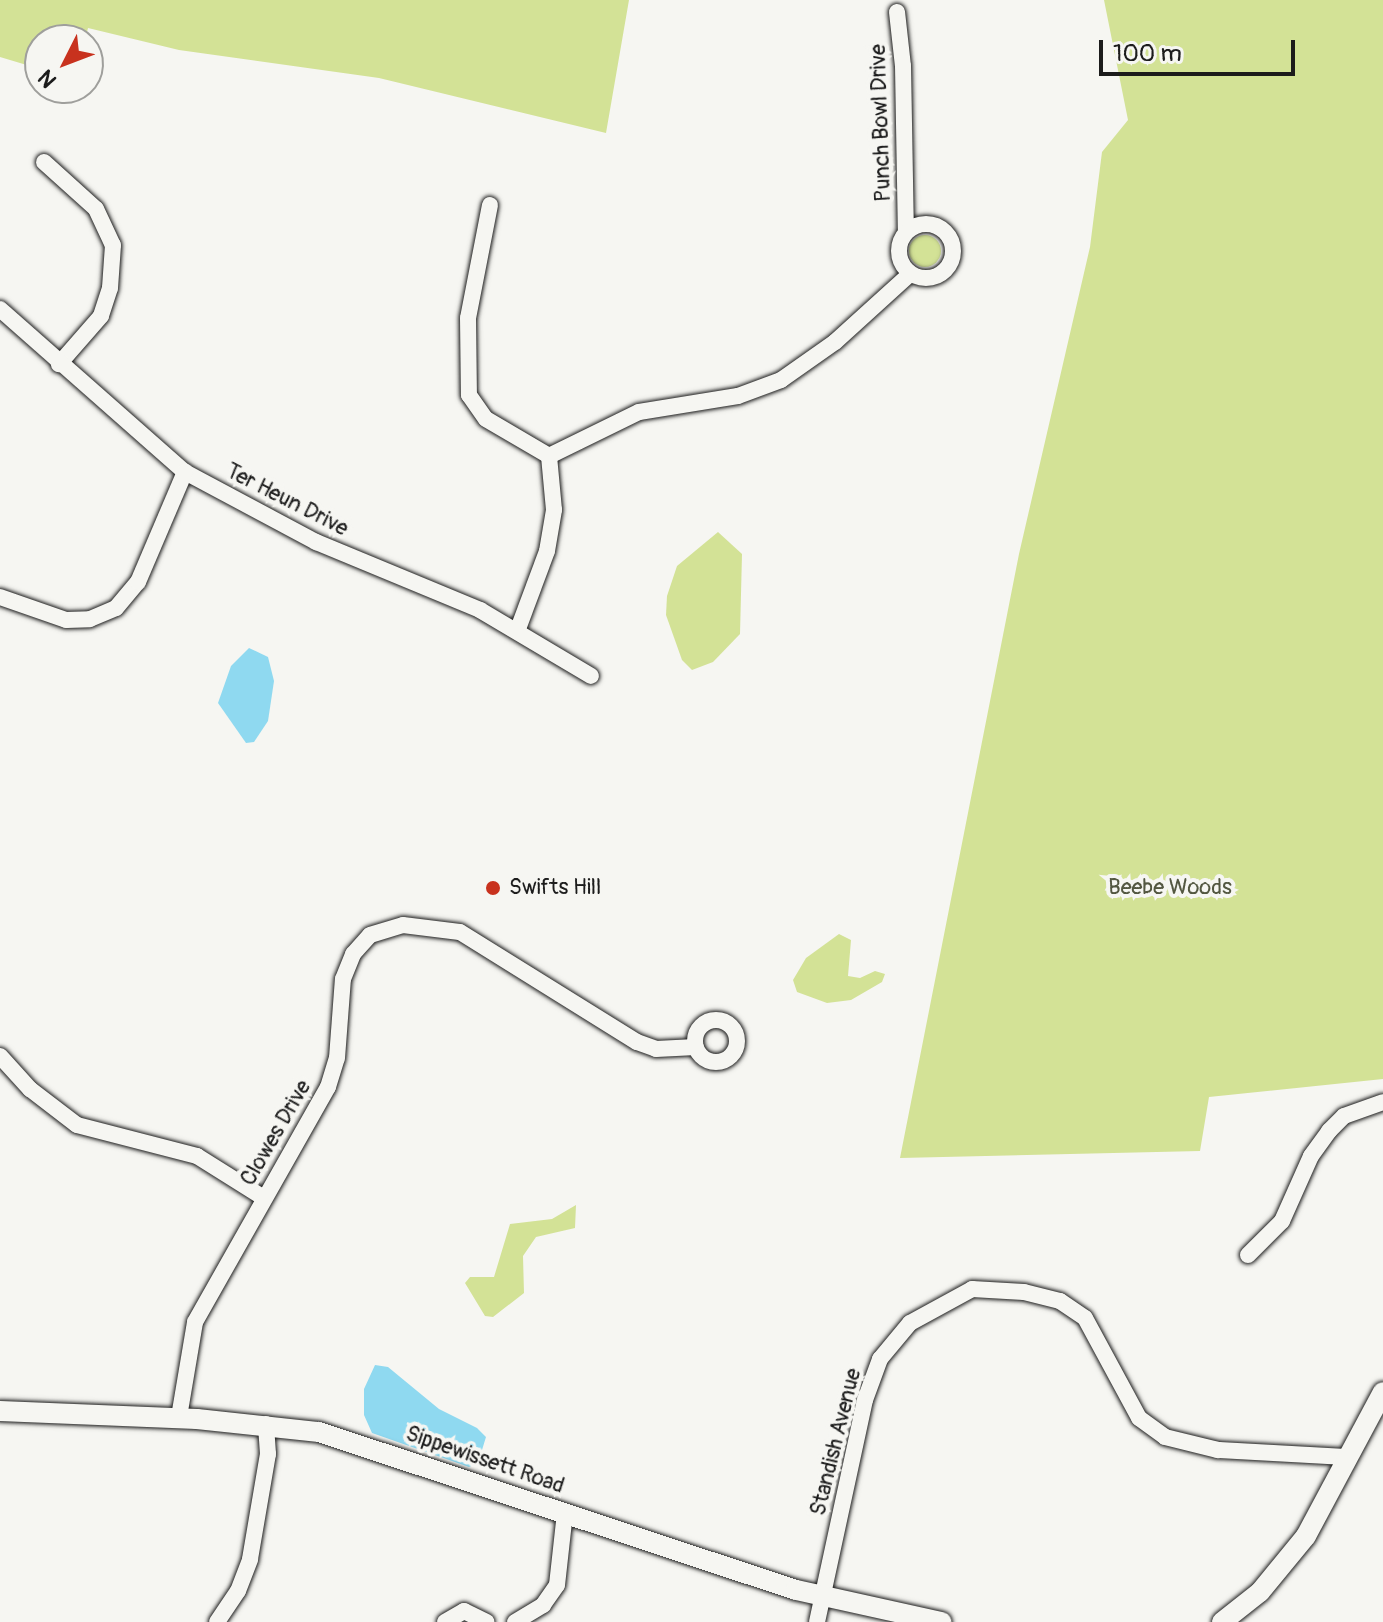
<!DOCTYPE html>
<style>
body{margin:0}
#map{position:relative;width:1383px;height:1622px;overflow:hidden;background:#f6f6f2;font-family:Pangolin,sans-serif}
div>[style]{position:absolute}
.green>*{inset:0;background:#d3e296}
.round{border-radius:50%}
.water>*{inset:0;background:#8fd9f0}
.roads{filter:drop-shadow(0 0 2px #1c1c1c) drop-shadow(0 0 2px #1c1c1c)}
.minor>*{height:16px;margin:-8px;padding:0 8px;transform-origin:8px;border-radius:8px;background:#f6f6f2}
.minor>.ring{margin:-8px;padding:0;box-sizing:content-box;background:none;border:16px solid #f6f6f2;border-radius:50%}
.major>*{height:20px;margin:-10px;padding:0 10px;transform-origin:10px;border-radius:10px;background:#f6f6f2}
.dots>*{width:22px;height:22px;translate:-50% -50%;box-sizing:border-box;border:4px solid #f6f6f2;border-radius:50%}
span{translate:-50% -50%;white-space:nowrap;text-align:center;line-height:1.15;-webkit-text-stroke:8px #f6f6f2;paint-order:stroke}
.street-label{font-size:22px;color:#1c1c1c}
.poi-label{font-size:22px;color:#1c1c1c}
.left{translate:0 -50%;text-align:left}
.park-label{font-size:22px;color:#535741}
.north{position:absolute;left:24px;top:24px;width:80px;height:80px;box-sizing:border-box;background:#f6f6f2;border:2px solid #9f9f9c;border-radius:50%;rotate:228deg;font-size:22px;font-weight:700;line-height:32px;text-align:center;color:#1c1c1c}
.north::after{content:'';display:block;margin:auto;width:28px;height:36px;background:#c8321e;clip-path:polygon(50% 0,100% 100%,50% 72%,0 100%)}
.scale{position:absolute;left:1099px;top:40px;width:196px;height:36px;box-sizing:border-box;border:4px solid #1c1c1c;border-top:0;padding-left:10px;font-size:24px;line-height:28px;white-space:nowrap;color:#1c1c1c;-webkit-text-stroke:6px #f6f6f2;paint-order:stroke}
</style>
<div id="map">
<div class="green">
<i style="clip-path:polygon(0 0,629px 0,606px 133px,379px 78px,179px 50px,88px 28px,85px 40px,40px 40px,40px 69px,0 57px)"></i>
<i style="clip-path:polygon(1104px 0,1383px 0,1383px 1079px,1209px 1097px,1200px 1151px,900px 1158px,1019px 554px,1090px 247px,1102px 152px,1128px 120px)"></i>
<i class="round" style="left:909px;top:235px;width:32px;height:32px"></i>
<i style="clip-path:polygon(718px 532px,742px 554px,740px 634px,713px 662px,692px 670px,682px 660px,666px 615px,667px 596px,677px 566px)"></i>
<i style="clip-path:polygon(839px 934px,851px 940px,848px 976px,860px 978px,875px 971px,885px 974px,882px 982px,851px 1000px,827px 1003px,797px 992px,793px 980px,806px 958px)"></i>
<i style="clip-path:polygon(576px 1205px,575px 1228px,536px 1237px,523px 1256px,524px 1293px,493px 1317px,485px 1316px,465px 1283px,470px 1277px,494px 1277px,510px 1224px,552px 1219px)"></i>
</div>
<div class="water">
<i style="clip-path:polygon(249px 648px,268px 657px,274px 681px,268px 721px,254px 742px,246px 743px,218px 703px,231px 666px)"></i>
<i style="clip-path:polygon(375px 1365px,388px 1367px,439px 1409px,477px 1428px,486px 1437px,478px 1463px,469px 1467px,372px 1433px,364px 1415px,364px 1389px)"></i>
</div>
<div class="roads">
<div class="minor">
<i style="left:897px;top:12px;width:54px;rotate:83.7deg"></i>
<i style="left:903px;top:66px;width:166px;rotate:89deg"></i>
<i style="left:44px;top:162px;width:70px;rotate:42.1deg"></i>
<i style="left:96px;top:209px;width:40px;rotate:65deg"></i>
<i style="left:113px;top:245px;width:43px;rotate:94deg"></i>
<i style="left:110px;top:288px;width:29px;rotate:108deg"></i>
<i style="left:101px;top:316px;width:64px;rotate:131.2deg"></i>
<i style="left:490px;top:205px;width:115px;rotate:101deg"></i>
<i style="left:468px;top:318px;width:77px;rotate:89.3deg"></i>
<i style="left:469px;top:395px;width:29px;rotate:55deg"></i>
<i style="left:486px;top:419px;width:73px;rotate:30.4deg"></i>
<i style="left:549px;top:456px;width:100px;rotate:-26.1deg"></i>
<i style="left:639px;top:412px;width:100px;rotate:-9.2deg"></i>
<i style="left:738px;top:396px;width:46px;rotate:-20.4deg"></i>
<i style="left:781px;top:380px;width:66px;rotate:-35.1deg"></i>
<i style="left:835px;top:342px;width:101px;rotate:-42.2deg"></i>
<i class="ring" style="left:899px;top:224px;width:38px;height:38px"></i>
<i style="left:0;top:309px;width:247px;rotate:41.4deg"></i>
<i style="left:185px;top:472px;width:149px;rotate:28.1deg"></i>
<i style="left:316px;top:542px;width:178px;rotate:22.5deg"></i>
<i style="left:480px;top:610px;width:129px;rotate:30.7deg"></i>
<i style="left:0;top:597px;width:70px;rotate:19.2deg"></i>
<i style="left:66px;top:620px;width:24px;rotate:-2deg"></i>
<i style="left:90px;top:619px;width:28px;rotate:-23deg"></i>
<i style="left:116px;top:608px;width:34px;rotate:-50deg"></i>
<i style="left:138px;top:582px;width:120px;rotate:-66.9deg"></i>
<i style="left:518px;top:629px;width:83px;rotate:-69.6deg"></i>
<i style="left:547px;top:551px;width:42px;rotate:-80.3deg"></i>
<i style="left:554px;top:510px;width:54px;rotate:-95.3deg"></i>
<i class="ring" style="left:695px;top:1020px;width:26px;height:26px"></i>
<i style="left:0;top:1056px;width:45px;rotate:47.7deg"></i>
<i style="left:30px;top:1089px;width:59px;rotate:37.5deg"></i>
<i style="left:77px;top:1125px;width:124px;rotate:14.5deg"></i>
<i style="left:197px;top:1156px;width:79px;rotate:32.1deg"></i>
<i style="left:1248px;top:1255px;width:48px;rotate:-45deg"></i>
<i style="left:1282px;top:1221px;width:71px;rotate:-66deg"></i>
<i style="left:1311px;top:1156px;width:31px;rotate:-54deg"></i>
<i style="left:1329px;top:1131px;width:21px;rotate:-45deg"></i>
<i style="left:1344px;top:1116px;width:41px;rotate:-19.7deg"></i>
<i style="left:179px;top:1417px;width:96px;rotate:-80.4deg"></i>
<i style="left:195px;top:1322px;width:270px;rotate:-60.5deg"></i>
<i style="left:328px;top:1087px;width:30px;rotate:-73deg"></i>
<i style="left:337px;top:1058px;width:79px;rotate:-85.7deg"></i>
<i style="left:343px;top:979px;width:27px;rotate:-68deg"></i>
<i style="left:353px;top:954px;width:25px;rotate:-48deg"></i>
<i style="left:370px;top:935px;width:34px;rotate:-17deg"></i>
<i style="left:403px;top:925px;width:57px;rotate:7deg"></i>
<i style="left:460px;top:932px;width:208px;rotate:31.9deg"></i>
<i style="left:637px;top:1042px;width:20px;rotate:20deg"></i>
<i style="left:656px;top:1049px;width:40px;rotate:-2.9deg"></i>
<i style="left:217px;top:1622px;width:37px;rotate:-56deg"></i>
<i style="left:238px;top:1591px;width:34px;rotate:-69deg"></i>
<i style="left:250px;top:1559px;width:107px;rotate:-80.3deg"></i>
<i style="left:268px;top:1454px;width:30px;rotate:-94deg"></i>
<i style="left:445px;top:1622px;width:22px;rotate:-30deg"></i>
<i style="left:464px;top:1611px;width:25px;rotate:26deg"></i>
<i style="left:515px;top:1622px;width:33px;rotate:-31deg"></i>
<i style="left:543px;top:1605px;width:24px;rotate:-55deg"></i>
<i style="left:557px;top:1585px;width:72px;rotate:-83.7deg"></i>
<i style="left:817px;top:1622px;width:227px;rotate:-77.8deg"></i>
<i style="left:865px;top:1400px;width:44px;rotate:-69.9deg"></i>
<i style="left:880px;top:1359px;width:47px;rotate:-50.2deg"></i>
<i style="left:910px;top:1323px;width:71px;rotate:-28.7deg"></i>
<i style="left:972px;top:1289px;width:52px;rotate:3.3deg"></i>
<i style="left:1024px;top:1292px;width:37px;rotate:14deg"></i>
<i style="left:1060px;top:1301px;width:30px;rotate:34deg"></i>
<i style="left:1085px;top:1318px;width:114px;rotate:61.6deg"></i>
<i style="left:1139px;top:1418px;width:32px;rotate:36deg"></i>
<i style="left:1165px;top:1437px;width:55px;rotate:13.8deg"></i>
<i style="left:1218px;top:1450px;width:129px;rotate:3.1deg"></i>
</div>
<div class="major">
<i style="left:0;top:1411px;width:197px;rotate:2.3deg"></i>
<i style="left:197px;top:1419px;width:123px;rotate:6.1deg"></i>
<i style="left:319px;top:1432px;width:502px;rotate:18.33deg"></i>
<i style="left:796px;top:1590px;width:149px;rotate:12.4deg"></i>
<i style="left:1222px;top:1622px;width:48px;rotate:-38.3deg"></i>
<i style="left:1260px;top:1592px;width:72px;rotate:-50.6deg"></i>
<i style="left:1306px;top:1536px;width:163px;rotate:-61.9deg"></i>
</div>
</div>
<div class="dots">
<i style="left:493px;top:888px;background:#c8321e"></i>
</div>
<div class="street-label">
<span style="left:881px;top:123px;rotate:-92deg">Punch Bowl Drive</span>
<span style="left:287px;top:500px;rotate:27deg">Ter Heun Drive</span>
<span style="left:276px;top:1133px;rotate:-60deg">Clowes Drive</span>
<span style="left:836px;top:1442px;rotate:-76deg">Standish Avenue</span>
<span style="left:485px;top:1460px;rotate:19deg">Sippewissett Road</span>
</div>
<div class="poi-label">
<span class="left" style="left:509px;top:888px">Swifts Hill</span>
</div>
<div class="park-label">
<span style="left:1170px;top:888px">Beebe Woods</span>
</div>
<div class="north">N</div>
<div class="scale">100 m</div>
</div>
